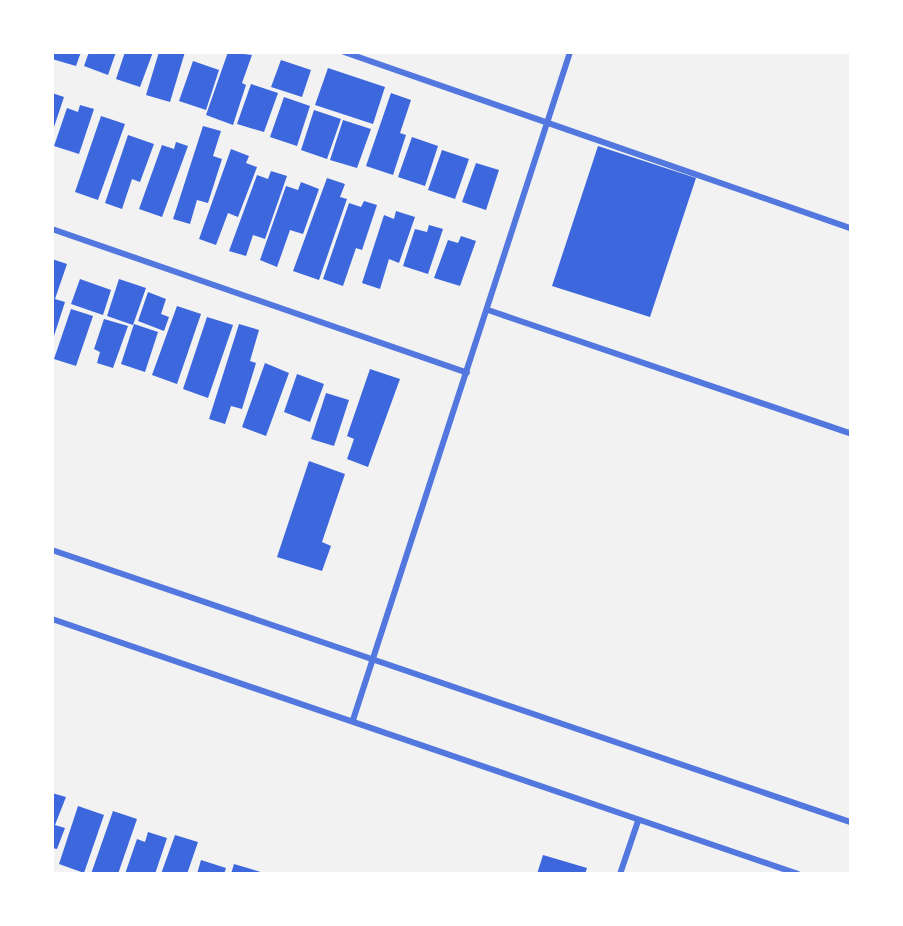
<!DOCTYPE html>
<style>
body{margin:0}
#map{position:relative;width:903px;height:926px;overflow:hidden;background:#f2f2f2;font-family:Roboto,sans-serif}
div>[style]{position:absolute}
.building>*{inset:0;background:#3d67dc}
.minor>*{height:6px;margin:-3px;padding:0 3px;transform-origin:3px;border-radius:3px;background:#5277de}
span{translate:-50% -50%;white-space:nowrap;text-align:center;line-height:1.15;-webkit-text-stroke:4.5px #fff;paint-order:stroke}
.frame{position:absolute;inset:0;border:54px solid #fff;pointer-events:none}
</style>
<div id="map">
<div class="building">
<i style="clip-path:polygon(53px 52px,81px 52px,76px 66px,52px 59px)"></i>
<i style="clip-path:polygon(89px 52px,116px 52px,108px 75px,84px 66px)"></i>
<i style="clip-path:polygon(125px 52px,153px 52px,140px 87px,116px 79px)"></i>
<i style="clip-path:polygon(159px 52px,185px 52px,170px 102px,146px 95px)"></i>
<i style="clip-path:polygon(228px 52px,252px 55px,242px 83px,246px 85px,233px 125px,206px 115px)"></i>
<i style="clip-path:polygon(281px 60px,311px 70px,302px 97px,271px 87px)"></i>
<i style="clip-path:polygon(193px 61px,219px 70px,206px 110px,179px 101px)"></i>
<i style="clip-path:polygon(328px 68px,385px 87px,373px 124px,315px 105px)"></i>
<i style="clip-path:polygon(251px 84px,278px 93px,264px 132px,237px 124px)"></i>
<i style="clip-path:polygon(52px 93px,64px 97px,53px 130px,52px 129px)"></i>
<i style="clip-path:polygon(391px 93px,411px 100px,400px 133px,406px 135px,393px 175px,366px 166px)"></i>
<i style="clip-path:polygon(284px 97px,310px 106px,297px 146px,270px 137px)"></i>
<i style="clip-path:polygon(80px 105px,94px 109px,79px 154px,54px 146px,67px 108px,78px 112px)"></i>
<i style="clip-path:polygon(314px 110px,341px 119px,327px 159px,301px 150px)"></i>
<i style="clip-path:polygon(101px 116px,125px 124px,98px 200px,75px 192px)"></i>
<i style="clip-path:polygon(343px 120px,371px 129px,357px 168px,330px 160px)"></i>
<i style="clip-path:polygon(203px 126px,221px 131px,213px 156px,222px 159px,208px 203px,197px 200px,190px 224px,173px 219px)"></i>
<i style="clip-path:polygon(128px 135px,154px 144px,140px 182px,132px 179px,122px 209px,105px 203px)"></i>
<i style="clip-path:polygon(412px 137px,438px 146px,425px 186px,398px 177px)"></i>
<i style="clip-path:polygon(176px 142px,188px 146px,162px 217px,139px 209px,162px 145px,174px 149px)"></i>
<i style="clip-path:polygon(598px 146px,696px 178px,650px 317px,552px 286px)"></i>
<i style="clip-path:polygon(231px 149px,249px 156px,246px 163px,257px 167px,238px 217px,228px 213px,216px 245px,199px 239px)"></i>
<i style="clip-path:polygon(442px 150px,469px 159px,455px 199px,428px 190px)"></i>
<i style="clip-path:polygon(476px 163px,499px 170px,486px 210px,462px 202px)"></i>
<i style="clip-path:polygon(271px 171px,287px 176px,265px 239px,253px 235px,246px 256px,229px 251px,257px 175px,268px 179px)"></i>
<i style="clip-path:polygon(327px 178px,345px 184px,340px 197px,347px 199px,319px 280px,293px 271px)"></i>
<i style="clip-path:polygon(301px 182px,319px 189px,303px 234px,290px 230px,277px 267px,260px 260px,286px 186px,298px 190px)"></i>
<i style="clip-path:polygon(364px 201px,377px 205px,362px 250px,356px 248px,343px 286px,323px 279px,349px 203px,361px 207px)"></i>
<i style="clip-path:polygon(396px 211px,415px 217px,399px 263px,389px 259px,380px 289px,362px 283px,384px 215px,394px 219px)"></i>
<i style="clip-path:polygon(429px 225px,443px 229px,428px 274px,403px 266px,415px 229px,427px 232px)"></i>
<i style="clip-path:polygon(461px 236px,476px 241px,460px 286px,434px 278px,448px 240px,458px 243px)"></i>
<i style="clip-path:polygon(52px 259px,67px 264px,55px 299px,65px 302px,53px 339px)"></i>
<i style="clip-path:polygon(80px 279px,111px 290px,103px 315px,71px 304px)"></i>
<i style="clip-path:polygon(119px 279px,146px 288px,133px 325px,107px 316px)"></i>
<i style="clip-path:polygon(148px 292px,166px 299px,161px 314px,169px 317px,164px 331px,138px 321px)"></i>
<i style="clip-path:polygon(177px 306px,201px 314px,177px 384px,152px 375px)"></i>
<i style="clip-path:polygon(71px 309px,93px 316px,76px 366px,54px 359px)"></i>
<i style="clip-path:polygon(207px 317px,233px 325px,208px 398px,183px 389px)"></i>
<i style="clip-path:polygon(104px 319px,128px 326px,113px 368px,97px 363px,100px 352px,94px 349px)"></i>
<i style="clip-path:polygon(134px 324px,158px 332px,145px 372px,121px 364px)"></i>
<i style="clip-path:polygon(239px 324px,259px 330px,250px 361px,256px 363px,242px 409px,231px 406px,225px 424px,209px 419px)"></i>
<i style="clip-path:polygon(265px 363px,289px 373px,266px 436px,242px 427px)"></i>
<i style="clip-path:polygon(370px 369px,400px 379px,368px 467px,347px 459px,354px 439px,347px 436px)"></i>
<i style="clip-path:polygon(297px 374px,324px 384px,310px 422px,284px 412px)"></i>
<i style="clip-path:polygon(326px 393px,349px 400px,334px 446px,311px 439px)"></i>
<i style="clip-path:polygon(309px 461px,345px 474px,322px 542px,331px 546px,322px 571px,277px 557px)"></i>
<i style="clip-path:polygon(52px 793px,66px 797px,55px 825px,65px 828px,57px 849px,52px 848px)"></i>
<i style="clip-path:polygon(78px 806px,104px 815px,84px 873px,59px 864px)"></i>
<i style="clip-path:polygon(113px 811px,137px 819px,118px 874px,91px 874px)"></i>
<i style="clip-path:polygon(148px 832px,167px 838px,155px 874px,125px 874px,137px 839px,145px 842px)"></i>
<i style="clip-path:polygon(175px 835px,198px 842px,187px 874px,161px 874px)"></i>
<i style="clip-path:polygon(543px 855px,587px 868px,585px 874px,537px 874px)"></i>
<i style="clip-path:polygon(201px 860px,226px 868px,224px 874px,197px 874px)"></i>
<i style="clip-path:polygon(234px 864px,264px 873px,264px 874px,231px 874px)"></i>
</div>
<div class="minor">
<i style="left:344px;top:52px;width:536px;rotate:19.18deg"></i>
<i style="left:52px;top:229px;width:439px;rotate:19.1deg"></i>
<i style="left:488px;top:310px;width:382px;rotate:18.8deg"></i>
<i style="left:52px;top:550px;width:843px;rotate:18.82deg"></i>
<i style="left:52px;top:619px;width:788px;rotate:18.87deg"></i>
<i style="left:353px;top:720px;width:702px;rotate:-72deg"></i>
<i style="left:620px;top:874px;width:56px;rotate:-71.2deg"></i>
</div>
<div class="frame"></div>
</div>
